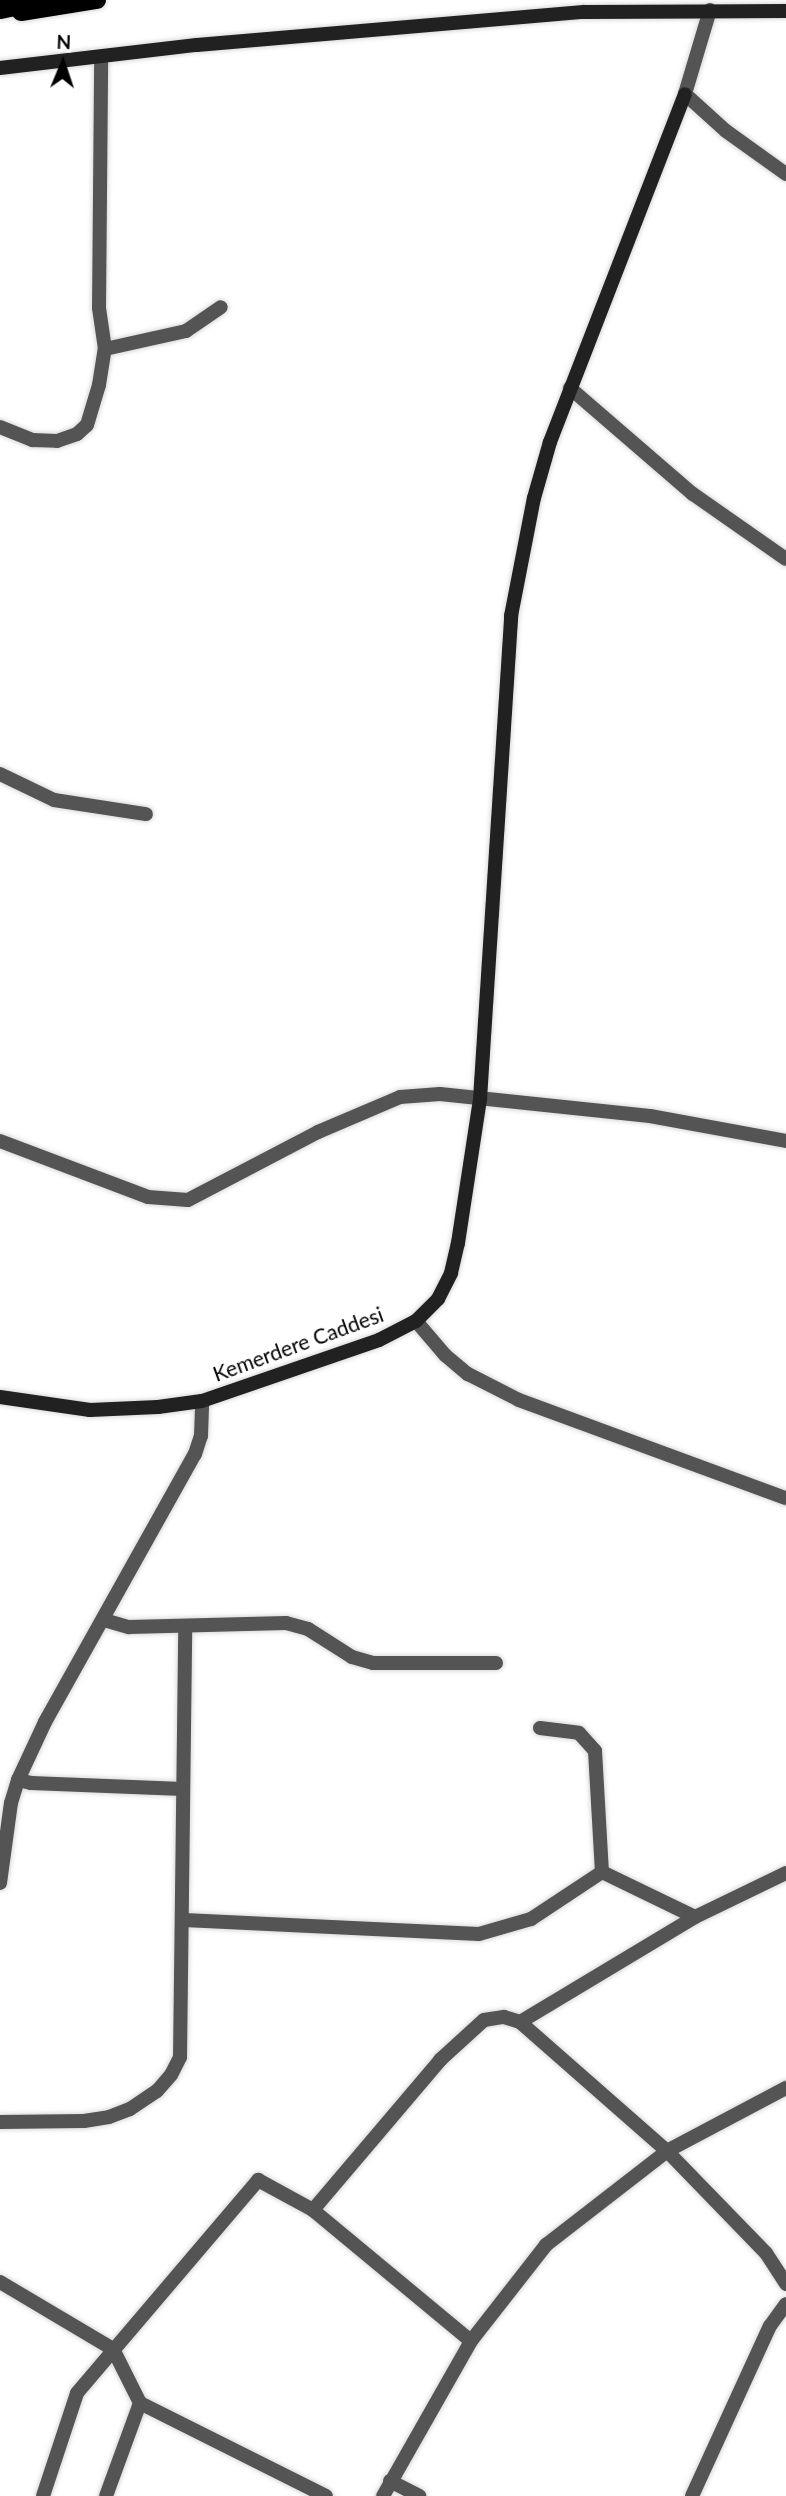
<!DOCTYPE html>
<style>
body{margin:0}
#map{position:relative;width:786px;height:2496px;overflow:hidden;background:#fff;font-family:Lato,sans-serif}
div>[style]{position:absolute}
.roads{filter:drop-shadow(0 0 2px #dbdbdb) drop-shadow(0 0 2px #dbdbdb)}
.street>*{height:14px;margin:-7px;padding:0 7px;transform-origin:7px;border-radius:7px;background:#545454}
.secondary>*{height:14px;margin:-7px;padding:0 7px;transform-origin:7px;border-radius:7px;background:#212121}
.primary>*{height:18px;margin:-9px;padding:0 9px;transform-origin:9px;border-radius:9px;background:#000}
.highway>*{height:21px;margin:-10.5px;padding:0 10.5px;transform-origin:10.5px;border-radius:10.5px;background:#000}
span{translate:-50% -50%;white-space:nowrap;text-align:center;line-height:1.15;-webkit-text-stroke:7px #fff;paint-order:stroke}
.street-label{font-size:21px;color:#000}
.north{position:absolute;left:28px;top:28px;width:70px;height:70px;-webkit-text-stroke:5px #fff;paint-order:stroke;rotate:2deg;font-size:19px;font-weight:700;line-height:28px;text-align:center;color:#000}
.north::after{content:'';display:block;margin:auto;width:24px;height:32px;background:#000;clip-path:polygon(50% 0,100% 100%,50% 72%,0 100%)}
</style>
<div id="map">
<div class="roads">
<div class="street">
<i style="left:710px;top:10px;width:88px;rotate:106.6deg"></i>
<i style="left:685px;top:94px;width:55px;rotate:42.1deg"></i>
<i style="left:726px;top:131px;width:74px;rotate:35.6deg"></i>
<i style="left:105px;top:349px;width:83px;rotate:-12.5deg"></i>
<i style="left:186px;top:331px;width:42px;rotate:-34.4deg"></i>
<i style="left:570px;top:388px;width:162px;rotate:40.8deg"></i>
<i style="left:693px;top:494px;width:113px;rotate:35deg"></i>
<i style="left:0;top:427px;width:35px;rotate:22deg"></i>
<i style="left:32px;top:440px;width:25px;rotate:2deg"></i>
<i style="left:57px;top:441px;width:21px;rotate:-19deg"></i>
<i style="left:77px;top:434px;width:13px;rotate:-42deg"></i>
<i style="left:87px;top:425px;width:42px;rotate:-73.3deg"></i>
<i style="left:99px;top:385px;width:36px;rotate:-81deg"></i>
<i style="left:105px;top:349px;width:41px;rotate:-98.3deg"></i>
<i style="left:99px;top:308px;width:251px;rotate:-89.5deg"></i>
<i style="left:0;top:774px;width:60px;rotate:25.7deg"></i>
<i style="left:54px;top:800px;width:93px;rotate:8.7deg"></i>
<i style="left:0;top:1141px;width:158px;rotate:20.7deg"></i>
<i style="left:148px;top:1197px;width:40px;rotate:4.3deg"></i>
<i style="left:188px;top:1200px;width:147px;rotate:-27.6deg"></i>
<i style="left:318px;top:1132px;width:89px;rotate:-23.1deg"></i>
<i style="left:400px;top:1097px;width:40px;rotate:-4.3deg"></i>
<i style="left:440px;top:1094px;width:211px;rotate:6deg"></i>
<i style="left:650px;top:1116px;width:138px;rotate:10.4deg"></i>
<i style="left:416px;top:1321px;width:45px;rotate:49.5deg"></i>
<i style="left:445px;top:1355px;width:30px;rotate:40deg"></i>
<i style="left:468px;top:1374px;width:57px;rotate:27deg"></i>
<i style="left:519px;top:1400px;width:284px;rotate:20.2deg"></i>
<i style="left:104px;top:1620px;width:26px;rotate:16deg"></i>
<i style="left:129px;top:1627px;width:157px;rotate:-1.5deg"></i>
<i style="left:286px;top:1623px;width:23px;rotate:15deg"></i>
<i style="left:308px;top:1629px;width:52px;rotate:32.5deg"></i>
<i style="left:352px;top:1657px;width:22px;rotate:16deg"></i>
<i style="left:373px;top:1663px;width:123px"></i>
<i style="left:540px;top:1728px;width:39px;rotate:7deg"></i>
<i style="left:579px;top:1733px;width:24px;rotate:48deg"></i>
<i style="left:595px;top:1751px;width:121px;rotate:86.7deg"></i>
<i style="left:18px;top:1780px;width:13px;rotate:13deg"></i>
<i style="left:31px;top:1783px;width:152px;rotate:2.3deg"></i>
<i style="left:602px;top:1872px;width:103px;rotate:25.8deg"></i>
<i style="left:786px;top:1873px;width:101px;rotate:154.2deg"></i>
<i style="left:695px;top:1917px;width:204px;rotate:149deg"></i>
<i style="left:520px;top:2022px;width:196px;rotate:41.3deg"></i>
<i style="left:667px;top:2151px;width:142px;rotate:45.9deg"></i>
<i style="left:766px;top:2253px;width:37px;rotate:57deg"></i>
<i style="left:0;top:1883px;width:81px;rotate:-82.2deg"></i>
<i style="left:11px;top:1803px;width:24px;rotate:-73deg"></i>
<i style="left:18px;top:1780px;width:64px;rotate:-65deg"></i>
<i style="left:45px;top:1722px;width:307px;rotate:-60.8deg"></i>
<i style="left:195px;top:1454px;width:19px;rotate:-72deg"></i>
<i style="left:201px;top:1436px;width:35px;rotate:-88deg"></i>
<i style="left:184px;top:1920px;width:295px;rotate:2.7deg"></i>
<i style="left:479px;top:1934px;width:54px;rotate:-16.1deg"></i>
<i style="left:531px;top:1919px;width:85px;rotate:-33.5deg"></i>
<i style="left:0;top:2122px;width:84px;rotate:-0.7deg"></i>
<i style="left:84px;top:2121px;width:25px;rotate:-9deg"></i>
<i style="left:109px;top:2117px;width:22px;rotate:-21deg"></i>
<i style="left:130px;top:2109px;width:32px;rotate:-34deg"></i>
<i style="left:157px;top:2091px;width:21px;rotate:-49deg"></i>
<i style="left:171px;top:2075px;width:20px;rotate:-63deg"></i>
<i style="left:180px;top:2057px;width:431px;rotate:-89.3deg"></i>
<i style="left:313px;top:2210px;width:205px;rotate:39.7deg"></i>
<i style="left:0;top:2282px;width:131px;rotate:30.7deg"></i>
<i style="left:113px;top:2349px;width:60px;rotate:63.4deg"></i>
<i style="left:140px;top:2403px;width:208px;rotate:26.6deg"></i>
<i style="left:390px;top:2481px;width:33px;rotate:27deg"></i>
<i style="left:43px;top:2496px;width:108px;rotate:-71.7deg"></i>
<i style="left:77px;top:2393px;width:280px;rotate:-49.6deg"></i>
<i style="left:258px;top:2180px;width:63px;rotate:28.6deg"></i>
<i style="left:313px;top:2210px;width:197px;rotate:-49.7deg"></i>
<i style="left:440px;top:2060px;width:59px;rotate:-42.3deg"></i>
<i style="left:484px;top:2020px;width:20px;rotate:-9deg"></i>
<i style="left:504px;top:2017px;width:17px;rotate:17deg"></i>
<i style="left:106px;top:2496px;width:99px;rotate:-69.9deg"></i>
<i style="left:383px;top:2496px;width:178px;rotate:-60.4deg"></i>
<i style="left:471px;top:2341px;width:122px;rotate:-52deg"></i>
<i style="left:546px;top:2245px;width:153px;rotate:-37.8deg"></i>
<i style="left:667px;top:2151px;width:135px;rotate:-27.9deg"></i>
<i style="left:692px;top:2496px;width:187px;rotate:-65.4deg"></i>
<i style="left:770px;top:2326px;width:27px;rotate:-54deg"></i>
</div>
<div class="secondary">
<i style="left:0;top:68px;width:198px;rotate:-6.7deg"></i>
<i style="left:197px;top:45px;width:388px;rotate:-4.9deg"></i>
<i style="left:584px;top:12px;width:202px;rotate:-0.3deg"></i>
<i style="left:0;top:1397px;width:91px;rotate:8.2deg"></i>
<i style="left:90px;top:1410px;width:68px;rotate:-2.5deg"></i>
<i style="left:158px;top:1407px;width:44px;rotate:-7.8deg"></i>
<i style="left:202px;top:1401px;width:187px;rotate:-19deg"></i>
<i style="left:379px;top:1340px;width:42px;rotate:-27.2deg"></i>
<i style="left:416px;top:1321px;width:31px;rotate:-45deg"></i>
<i style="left:438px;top:1299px;width:29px;rotate:-63deg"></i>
<i style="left:451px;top:1273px;width:31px;rotate:-77deg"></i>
<i style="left:458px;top:1243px;width:146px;rotate:-81.3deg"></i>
<i style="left:480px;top:1099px;width:484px;rotate:-86.3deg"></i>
<i style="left:511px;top:616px;width:120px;rotate:-79deg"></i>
<i style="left:534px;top:498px;width:58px;rotate:-74.1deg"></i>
<i style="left:550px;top:442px;width:373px;rotate:-68.8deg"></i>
</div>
<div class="primary">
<i style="left:21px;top:12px;width:77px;rotate:-9deg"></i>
</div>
<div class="highway">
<i style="left:0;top:8px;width:39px;rotate:-12deg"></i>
</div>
</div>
<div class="street-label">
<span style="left:298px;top:1344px;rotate:-20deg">Kemerdere Caddesi</span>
</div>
<div class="north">N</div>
</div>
